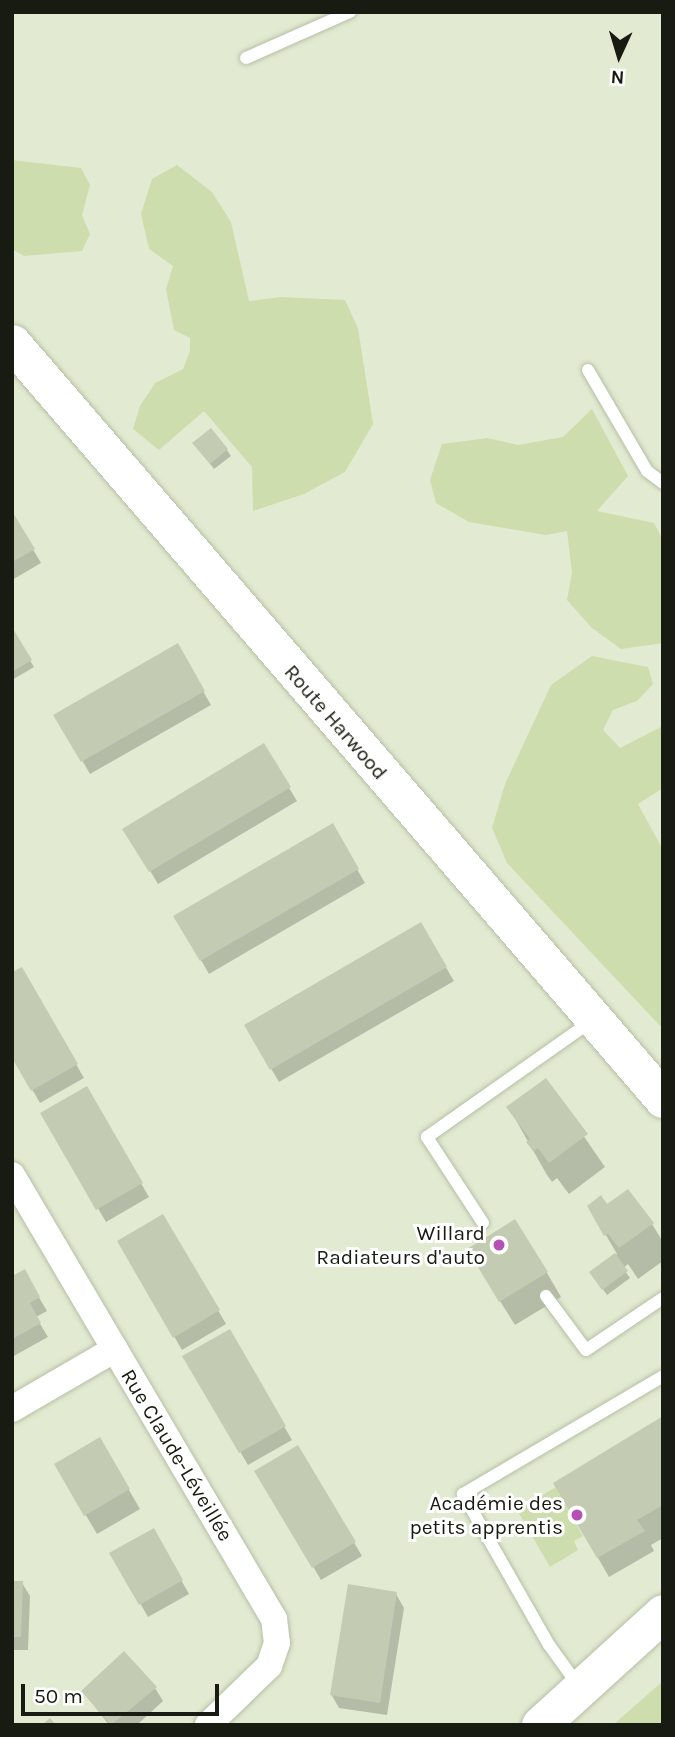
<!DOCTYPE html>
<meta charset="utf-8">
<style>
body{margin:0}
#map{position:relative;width:675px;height:1737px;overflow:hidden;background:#e2ebd1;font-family:Karla,sans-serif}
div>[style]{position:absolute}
.green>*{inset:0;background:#cdddae}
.shadow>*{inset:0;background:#0003}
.building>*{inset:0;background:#c3ccb2}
.roads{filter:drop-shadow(0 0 2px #b6bfa5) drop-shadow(0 0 2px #b6bfa5)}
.lane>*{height:12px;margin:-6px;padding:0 6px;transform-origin:6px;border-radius:6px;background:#fff}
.street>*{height:26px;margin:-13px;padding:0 13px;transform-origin:13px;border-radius:13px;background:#fff}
.secondary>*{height:37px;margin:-18.5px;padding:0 18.5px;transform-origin:18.5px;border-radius:18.5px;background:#fff}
.dots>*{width:19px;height:19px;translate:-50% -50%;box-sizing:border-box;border:4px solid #fff;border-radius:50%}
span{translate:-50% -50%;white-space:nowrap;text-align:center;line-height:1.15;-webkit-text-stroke:6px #fff;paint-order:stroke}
.street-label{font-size:21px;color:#181b11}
.poi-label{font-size:21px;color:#181b11}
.right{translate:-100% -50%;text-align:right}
.frame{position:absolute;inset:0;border:14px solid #181b11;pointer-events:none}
.north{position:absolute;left:584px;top:21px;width:70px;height:70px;-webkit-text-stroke:5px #fff;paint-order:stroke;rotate:184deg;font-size:19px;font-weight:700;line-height:28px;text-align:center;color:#181b11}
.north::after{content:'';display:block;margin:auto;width:24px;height:32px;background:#181b11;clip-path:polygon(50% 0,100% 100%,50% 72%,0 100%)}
.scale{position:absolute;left:21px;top:1684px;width:198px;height:32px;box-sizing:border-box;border:4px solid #181b11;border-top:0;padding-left:9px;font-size:21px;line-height:24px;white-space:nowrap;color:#181b11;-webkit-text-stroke:5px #fff;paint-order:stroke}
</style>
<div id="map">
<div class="green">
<i style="clip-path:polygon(12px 160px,81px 168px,90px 185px,82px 215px,90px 234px,82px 251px,24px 256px,12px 249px)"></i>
<i style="clip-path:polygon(177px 165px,212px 192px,231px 222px,249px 301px,281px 297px,345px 300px,358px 328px,373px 424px,345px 472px,304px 494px,253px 511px,252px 467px,204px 411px,159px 450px,133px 429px,140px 406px,155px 383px,183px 369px,190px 351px,190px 338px,174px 330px,166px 289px,173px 266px,149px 249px,141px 214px,152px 179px)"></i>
<i style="clip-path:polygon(592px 409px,628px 476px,597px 511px,654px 523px,663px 540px,663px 643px,621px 649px,592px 628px,567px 600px,572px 573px,567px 531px,546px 535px,469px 522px,436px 503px,430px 480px,442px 444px,488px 438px,518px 445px,563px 437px)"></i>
<i style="clip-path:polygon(592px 656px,648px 667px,653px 684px,637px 701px,613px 710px,603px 730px,620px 748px,663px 726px,663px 788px,638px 804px,663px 850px,663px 1029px,507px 863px,492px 828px,505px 784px,551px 685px)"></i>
<i style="clip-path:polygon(556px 1487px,583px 1536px,574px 1541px,578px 1550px,550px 1567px,517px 1510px)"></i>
<i style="clip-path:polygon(663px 1681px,663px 1725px,613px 1725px)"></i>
</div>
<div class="shadow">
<i style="clip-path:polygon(194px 443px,227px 450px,231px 456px,214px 469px)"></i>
<i style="clip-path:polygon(12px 514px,41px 563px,12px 580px)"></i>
<i style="clip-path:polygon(12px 631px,34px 667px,12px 680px)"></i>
<i style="clip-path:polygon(177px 646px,211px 705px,90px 774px,56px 716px)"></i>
<i style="clip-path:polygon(263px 745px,297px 801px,158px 884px,125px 829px)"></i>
<i style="clip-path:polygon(332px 826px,365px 883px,209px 974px,176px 917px)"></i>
<i style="clip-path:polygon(421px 925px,454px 981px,279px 1082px,246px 1026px)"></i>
<i style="clip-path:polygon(21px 969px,84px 1078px,40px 1103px,12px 1055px)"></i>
<i style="clip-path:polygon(545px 1080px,605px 1167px,569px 1194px,557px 1178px,552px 1182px,547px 1175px,509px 1108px)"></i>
<i style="clip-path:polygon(86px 1088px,149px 1197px,106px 1222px,42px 1114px)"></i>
<i style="clip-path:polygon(589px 1206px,607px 1207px,652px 1224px,663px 1242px,663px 1261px,638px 1279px,628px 1264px,623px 1268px,630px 1278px,607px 1295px,591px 1272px,617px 1254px)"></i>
<i style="clip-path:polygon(163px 1216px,226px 1324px,182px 1350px,119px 1241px)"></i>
<i style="clip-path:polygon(24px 1272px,47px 1311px,36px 1317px,48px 1337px,12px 1357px,12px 1278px)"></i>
<i style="clip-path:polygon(547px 1273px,561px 1297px,515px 1325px,483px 1274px)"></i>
<i style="clip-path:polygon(229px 1331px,292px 1440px,248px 1465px,185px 1357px)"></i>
<i style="clip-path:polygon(663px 1418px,663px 1538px,651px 1545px,654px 1551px,609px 1577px,556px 1485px)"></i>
<i style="clip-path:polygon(100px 1440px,140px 1509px,97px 1534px,56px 1465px)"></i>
<i style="clip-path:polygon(298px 1448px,362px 1556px,321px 1580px,257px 1472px)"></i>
<i style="clip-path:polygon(153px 1530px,189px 1594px,148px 1617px,112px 1554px)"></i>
<i style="clip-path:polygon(12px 1583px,22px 1583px,30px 1596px,28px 1650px,12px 1650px)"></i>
<i style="clip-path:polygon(396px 1594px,404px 1608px,387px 1715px,339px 1708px,331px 1694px)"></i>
<i style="clip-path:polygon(155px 1688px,163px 1701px,137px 1725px,109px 1725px,83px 1691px)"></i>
</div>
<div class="building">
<i style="clip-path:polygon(211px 428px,228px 449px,210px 464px,192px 443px)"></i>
<i style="clip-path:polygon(12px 511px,35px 549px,12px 562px)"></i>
<i style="clip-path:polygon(12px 627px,32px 660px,12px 672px)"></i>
<i style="clip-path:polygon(178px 643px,205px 691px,81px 762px,53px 715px)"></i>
<i style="clip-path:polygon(264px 743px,291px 787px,149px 872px,122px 829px)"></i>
<i style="clip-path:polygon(333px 823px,359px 869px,200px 961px,173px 916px)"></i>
<i style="clip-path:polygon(421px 922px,447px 967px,270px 1070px,244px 1025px)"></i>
<i style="clip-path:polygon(22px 967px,78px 1064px,31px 1091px,12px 1058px,12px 972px)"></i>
<i style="clip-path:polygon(546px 1078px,588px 1134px,549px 1163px,538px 1148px,533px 1151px,526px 1142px,530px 1139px,506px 1107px)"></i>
<i style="clip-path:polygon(87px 1086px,143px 1183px,96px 1210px,40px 1113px)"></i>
<i style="clip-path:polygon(628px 1189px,654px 1223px,619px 1248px,608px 1234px,604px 1236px,587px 1206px,601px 1195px,607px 1204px)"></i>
<i style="clip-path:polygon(163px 1214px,220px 1310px,173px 1338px,117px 1241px)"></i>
<i style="clip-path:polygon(515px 1219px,548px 1272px,499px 1302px,467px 1249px)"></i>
<i style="clip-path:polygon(615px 1253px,628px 1271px,602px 1290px,589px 1272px)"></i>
<i style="clip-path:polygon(25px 1269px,40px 1297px,30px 1303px,41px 1323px,12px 1339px,12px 1276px)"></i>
<i style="clip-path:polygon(230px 1329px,286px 1426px,239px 1453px,182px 1356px)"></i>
<i style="clip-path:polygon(663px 1416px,663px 1505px,637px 1520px,645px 1531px,597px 1558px,553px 1483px)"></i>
<i style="clip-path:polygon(100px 1437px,130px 1489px,84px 1516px,54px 1464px)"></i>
<i style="clip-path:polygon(298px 1445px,356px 1542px,312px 1568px,254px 1471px)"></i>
<i style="clip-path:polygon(154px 1528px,183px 1580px,139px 1605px,109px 1553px)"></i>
<i style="clip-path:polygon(12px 1581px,23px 1581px,21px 1637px,12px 1637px)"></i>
<i style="clip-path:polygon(348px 1584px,397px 1592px,380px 1703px,330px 1695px)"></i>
<i style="clip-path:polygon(124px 1651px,157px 1687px,111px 1725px,81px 1691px)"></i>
<i style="clip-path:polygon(50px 1718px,56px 1725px,42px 1725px)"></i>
</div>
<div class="roads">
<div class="lane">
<i style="left:246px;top:58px;width:114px;rotate:-23.9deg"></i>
<i style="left:588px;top:370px;width:117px;rotate:59.7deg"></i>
<i style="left:647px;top:471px;width:20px;rotate:37deg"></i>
<i style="left:483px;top:1223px;width:103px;rotate:-123.1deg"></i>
<i style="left:427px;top:1137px;width:203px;rotate:-35.2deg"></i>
<i style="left:546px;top:1296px;width:67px;rotate:53.5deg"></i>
<i style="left:586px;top:1350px;width:93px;rotate:-34deg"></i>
<i style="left:578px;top:1685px;width:49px;rotate:-125.9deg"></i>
<i style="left:549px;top:1645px;width:174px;rotate:-119.7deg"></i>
<i style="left:463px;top:1494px;width:232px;rotate:-30.5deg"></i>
</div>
<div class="street">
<i style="left:12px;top:1175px;width:516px;rotate:59.46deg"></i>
<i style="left:274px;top:1619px;width:24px;rotate:83deg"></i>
<i style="left:277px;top:1643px;width:24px;rotate:109deg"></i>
<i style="left:269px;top:1666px;width:85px;rotate:136deg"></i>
<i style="left:12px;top:1409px;width:119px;rotate:-30.2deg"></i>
</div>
<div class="secondary">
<i style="left:12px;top:343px;width:998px;rotate:49.27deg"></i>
<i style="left:540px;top:1725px;width:166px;rotate:-42.3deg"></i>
</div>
</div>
<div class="dots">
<i style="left:499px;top:1245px;background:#b750b5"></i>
<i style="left:577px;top:1515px;background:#b750b5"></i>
</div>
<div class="street-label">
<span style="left:336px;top:722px;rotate:49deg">Route Harwood</span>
<span style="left:177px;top:1455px;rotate:59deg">Rue Claude-Léveillée</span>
</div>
<div class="poi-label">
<span class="right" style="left:485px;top:1245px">Willard<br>Radiateurs d'auto</span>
<span class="right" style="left:563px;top:1515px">Académie des<br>petits apprentis</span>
</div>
<div class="frame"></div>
<div class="north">N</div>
<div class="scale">50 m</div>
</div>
